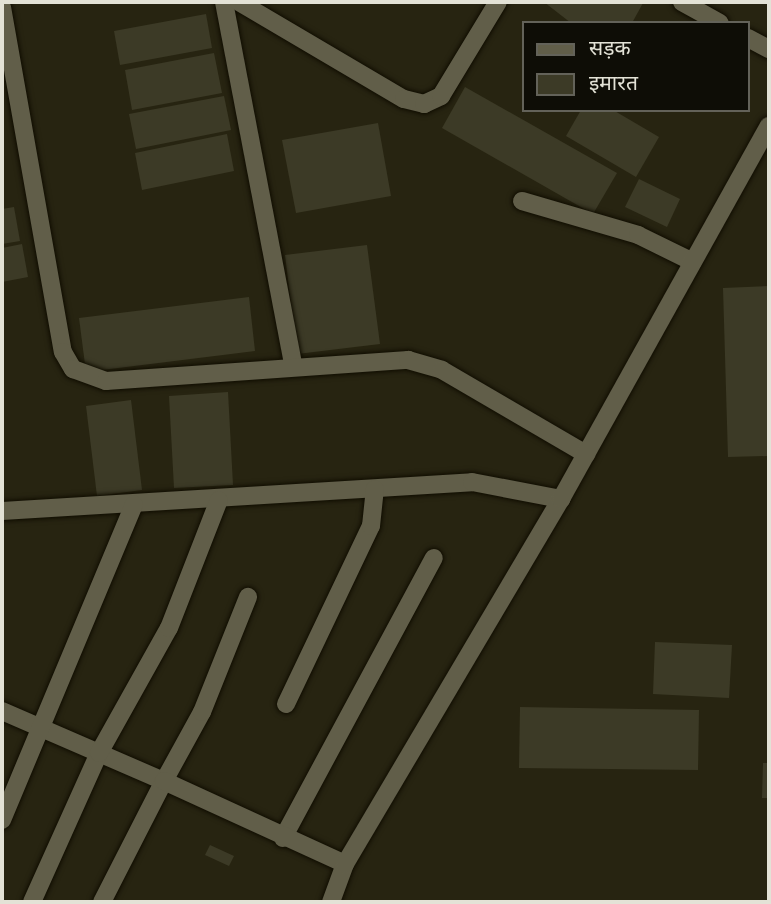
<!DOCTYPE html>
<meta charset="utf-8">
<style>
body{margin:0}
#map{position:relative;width:771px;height:904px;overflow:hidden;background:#272411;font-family:Helvetica,"Noto Sans Devanagari",sans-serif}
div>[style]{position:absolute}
.building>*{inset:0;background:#3c3a26}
.roads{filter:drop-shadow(0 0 2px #100d00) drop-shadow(0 0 2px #100d00)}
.minor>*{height:18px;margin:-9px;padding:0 9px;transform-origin:9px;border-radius:9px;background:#615e49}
span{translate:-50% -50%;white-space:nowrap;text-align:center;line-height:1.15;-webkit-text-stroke:5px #0e0d06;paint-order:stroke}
.frame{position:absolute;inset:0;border:4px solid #e3e2d6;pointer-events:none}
.legend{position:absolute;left:522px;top:21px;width:228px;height:91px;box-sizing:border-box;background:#0e0d06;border:2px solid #636259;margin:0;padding:9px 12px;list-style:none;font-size:21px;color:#e3e2d6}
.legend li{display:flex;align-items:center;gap:14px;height:35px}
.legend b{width:35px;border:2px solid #636259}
</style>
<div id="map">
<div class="building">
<i style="clip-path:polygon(544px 2px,640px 2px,643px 3px,632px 23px,571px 23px)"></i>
<i style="clip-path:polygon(206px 14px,212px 48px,120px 65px,114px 31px)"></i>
<i style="clip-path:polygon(214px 53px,222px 93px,132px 110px,125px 70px)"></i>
<i style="clip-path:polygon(465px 87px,617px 173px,593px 214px,442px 128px)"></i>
<i style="clip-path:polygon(224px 96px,231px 130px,136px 149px,129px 114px)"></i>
<i style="clip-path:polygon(581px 110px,613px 110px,659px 137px,636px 177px,566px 136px)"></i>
<i style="clip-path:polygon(378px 123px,391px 196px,296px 213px,282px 140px)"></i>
<i style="clip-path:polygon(227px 134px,234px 171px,142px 190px,135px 153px)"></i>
<i style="clip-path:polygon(639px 179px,680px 199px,667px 227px,625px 207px)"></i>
<i style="clip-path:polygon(14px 207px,20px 241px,2px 244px,2px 209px)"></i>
<i style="clip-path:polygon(22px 244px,28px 277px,2px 282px,2px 248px)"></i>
<i style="clip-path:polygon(367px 245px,380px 344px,297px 354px,285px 255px)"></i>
<i style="clip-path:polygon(769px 286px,769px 456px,728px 457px,723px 288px)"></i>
<i style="clip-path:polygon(249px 297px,255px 351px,86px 372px,79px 318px)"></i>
<i style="clip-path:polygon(228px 392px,233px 485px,174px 488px,169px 396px)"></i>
<i style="clip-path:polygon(131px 400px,142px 490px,97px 496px,86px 406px)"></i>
<i style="clip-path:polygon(655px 642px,732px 645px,729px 698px,653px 694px)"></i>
<i style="clip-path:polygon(520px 707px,699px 710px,698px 770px,519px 768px)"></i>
<i style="clip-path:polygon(763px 763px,769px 763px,769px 798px,762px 798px)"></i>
<i style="clip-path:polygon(210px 845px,234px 856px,229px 866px,205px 855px)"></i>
</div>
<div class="roads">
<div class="minor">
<i style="left:224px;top:2px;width:369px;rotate:79.2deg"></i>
<i style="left:239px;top:2px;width:191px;rotate:30.5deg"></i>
<i style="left:404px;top:99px;width:21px;rotate:14deg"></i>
<i style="left:424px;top:104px;width:19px;rotate:-25deg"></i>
<i style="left:441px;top:96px;width:110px;rotate:-58.8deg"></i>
<i style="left:682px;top:2px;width:43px;rotate:28.9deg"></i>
<i style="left:2px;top:7px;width:350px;rotate:80deg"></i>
<i style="left:63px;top:352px;width:20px;rotate:60deg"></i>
<i style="left:73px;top:369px;width:35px;rotate:20deg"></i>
<i style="left:106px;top:381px;width:303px;rotate:-4deg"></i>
<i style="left:408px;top:360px;width:35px;rotate:16deg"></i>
<i style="left:442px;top:370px;width:167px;rotate:30.3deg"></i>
<i style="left:748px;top:38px;width:24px;rotate:28deg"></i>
<i style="left:522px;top:201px;width:121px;rotate:16.3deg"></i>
<i style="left:638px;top:235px;width:61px;rotate:26.1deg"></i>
<i style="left:2px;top:511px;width:471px;rotate:-3.5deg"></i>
<i style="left:472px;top:482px;width:91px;rotate:10.8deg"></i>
<i style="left:286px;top:704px;width:197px;rotate:-64.5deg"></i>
<i style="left:371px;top:526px;width:37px;rotate:-84deg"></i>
<i style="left:2px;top:711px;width:176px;rotate:23.4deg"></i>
<i style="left:164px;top:781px;width:79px;rotate:-61.2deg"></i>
<i style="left:202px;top:712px;width:124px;rotate:-68.2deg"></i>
<i style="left:2px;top:820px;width:342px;rotate:-67.3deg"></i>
<i style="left:283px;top:838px;width:318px;rotate:-61.7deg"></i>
<i style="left:32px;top:902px;width:163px;rotate:-65.8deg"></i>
<i style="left:99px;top:753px;width:143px;rotate:-60.8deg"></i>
<i style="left:169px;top:628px;width:137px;rotate:-68.7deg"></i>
<i style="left:102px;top:902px;width:136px;rotate:-62.9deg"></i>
<i style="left:164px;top:781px;width:199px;rotate:24.6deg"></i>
<i style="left:331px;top:902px;width:40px;rotate:-69.8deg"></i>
<i style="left:345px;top:864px;width:424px;rotate:-59.4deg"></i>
<i style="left:561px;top:499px;width:427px;rotate:-60.9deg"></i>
</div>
</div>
<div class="frame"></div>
<ul class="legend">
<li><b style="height:9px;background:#615e49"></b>सड़क</li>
<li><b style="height:19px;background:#3c3a26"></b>इमारत</li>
</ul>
</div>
